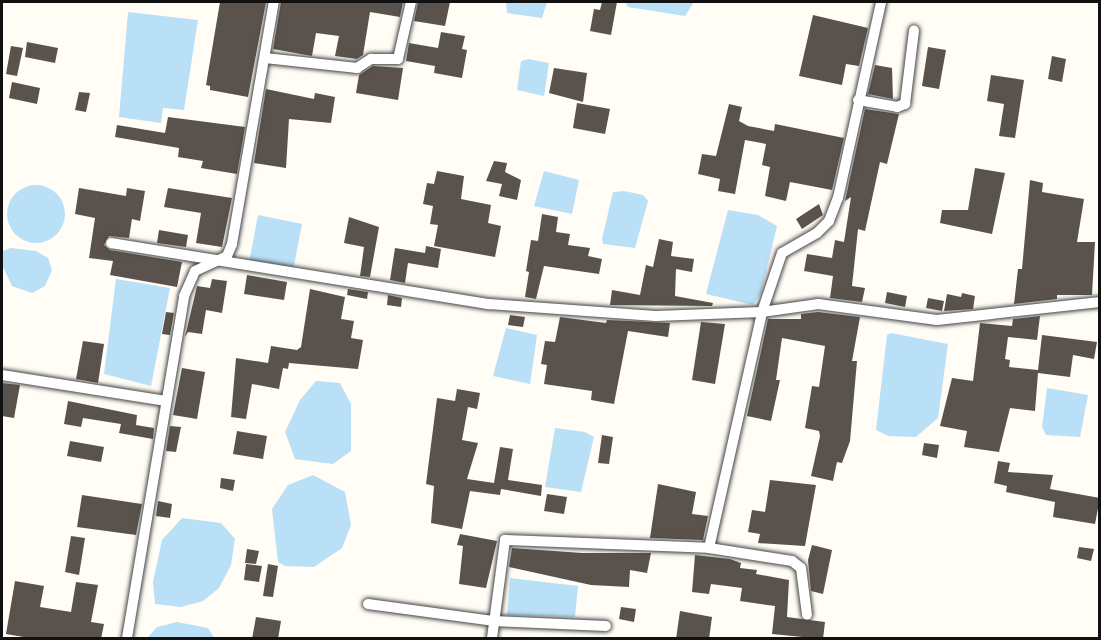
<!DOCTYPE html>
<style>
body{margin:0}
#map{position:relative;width:1101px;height:640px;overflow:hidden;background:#fffdf5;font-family:"Roboto Serif",serif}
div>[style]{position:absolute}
.water>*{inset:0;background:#b9e0f7}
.round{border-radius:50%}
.building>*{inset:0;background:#5a524d}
.roads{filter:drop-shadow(0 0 2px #444) drop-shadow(0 0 2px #444)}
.street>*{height:10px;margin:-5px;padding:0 5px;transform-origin:5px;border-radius:5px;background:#fff}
span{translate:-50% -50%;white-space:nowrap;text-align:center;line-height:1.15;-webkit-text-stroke:6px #fff;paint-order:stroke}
.frame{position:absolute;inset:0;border:3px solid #111;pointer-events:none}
</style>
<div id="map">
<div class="water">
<i style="clip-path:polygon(506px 2px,547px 2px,542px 18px,507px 13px)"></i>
<i style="clip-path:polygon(625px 2px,694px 2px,685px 16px,628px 7px)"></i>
<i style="clip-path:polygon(128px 12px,198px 20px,184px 110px,163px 108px,161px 123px,119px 117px)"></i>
<i style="clip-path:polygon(529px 59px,549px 63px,544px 96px,517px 90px,521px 61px)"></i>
<i style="clip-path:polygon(544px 171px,579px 180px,572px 214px,534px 206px)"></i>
<i class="round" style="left:7px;top:185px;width:58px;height:58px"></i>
<i style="clip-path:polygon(624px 191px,643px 195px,648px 201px,635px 248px,603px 244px,602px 239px,613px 192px)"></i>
<i style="clip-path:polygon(728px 210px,758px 215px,777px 226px,761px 293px,753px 305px,706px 294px)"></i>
<i style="clip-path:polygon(258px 215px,302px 224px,293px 271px,249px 263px)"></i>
<i style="clip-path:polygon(10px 248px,36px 251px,48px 258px,52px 270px,45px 286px,32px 293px,12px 286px,3px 267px,3px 251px)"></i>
<i style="clip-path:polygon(116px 279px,170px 288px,151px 386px,104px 374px)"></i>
<i style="clip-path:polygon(506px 328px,537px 335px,530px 384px,493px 376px)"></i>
<i style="clip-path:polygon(891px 333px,948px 344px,938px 418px,916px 437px,888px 436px,876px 430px,887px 335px)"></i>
<i style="clip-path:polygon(316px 381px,340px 383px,351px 404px,351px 451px,333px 464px,295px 459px,285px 432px,300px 400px)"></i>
<i style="clip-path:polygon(1047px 388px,1088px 395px,1080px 437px,1046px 435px,1042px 427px)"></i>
<i style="clip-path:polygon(555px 428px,585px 432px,594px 437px,581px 492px,545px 487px)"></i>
<i style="clip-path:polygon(313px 475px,345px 492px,351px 525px,342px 548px,314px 567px,285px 566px,278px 562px,272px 509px,288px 485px)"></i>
<i style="clip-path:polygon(182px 518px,221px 523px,235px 539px,231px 565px,219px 588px,203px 601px,181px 607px,155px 604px,153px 582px,162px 540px)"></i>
<i style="clip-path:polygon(510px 578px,578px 586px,575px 617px,507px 615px)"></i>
<i style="clip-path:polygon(177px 622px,208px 628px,214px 638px,147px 638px,157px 627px)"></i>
</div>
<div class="building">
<i style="clip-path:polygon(220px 2px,266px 2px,248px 97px,210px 90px,210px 86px,206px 85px)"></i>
<i style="clip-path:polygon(281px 2px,403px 2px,400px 17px,370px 12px,363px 55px,357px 59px,335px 56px,339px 36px,316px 33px,312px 56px,273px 49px)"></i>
<i style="clip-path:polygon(418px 2px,450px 2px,445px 26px,414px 21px)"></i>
<i style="clip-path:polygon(602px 2px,617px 2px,611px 35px,590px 31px,594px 9px,600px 10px)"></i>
<i style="clip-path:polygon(813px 15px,868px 28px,859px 66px,846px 64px,842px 85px,799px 76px)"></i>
<i style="clip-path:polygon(441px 32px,465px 36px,462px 49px,467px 50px,462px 78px,434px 73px,435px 66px,406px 61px,409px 43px,438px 48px)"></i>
<i style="clip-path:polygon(27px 42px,58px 48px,55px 63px,25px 57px)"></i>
<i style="clip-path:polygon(11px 46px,23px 48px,17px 76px,6px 74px)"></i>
<i style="clip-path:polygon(928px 47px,946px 50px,939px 89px,922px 86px)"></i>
<i style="clip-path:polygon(1052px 56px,1066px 59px,1062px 82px,1048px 79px)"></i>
<i style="clip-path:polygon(875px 65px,892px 68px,893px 99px,868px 94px)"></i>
<i style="clip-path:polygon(373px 66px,403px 68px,398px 100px,356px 93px,359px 75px)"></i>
<i style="clip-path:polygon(554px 68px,587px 73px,583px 102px,549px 93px)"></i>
<i style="clip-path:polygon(991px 75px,1024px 80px,1015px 138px,999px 136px,1004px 104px,987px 101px)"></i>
<i style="clip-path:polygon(12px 82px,40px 88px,37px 104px,9px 98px)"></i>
<i style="clip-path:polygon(266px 89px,314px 99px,315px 93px,335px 97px,331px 123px,289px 119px,286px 168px,254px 163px)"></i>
<i style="clip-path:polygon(79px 92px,90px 93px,86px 112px,75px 110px)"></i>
<i style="clip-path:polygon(577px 103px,610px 109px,605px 134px,573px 128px)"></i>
<i style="clip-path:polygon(729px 104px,742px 107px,739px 121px,748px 126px,774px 131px,775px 124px,844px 138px,832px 190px,790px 182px,786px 201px,765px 196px,770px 167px,762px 165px,766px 144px,745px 140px,735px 194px,718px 191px,720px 179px,698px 174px,702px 154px,716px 156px)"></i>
<i style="clip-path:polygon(865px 109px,899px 114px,887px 164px,880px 162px,865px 231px,858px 229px,852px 286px,865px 288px,862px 302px,830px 298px,833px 276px,804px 271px,807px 254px,832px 258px,835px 240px,844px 242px,851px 197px,845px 201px)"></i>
<i style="clip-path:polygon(168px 117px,245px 127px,237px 174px,201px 168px,203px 161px,178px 157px,179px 148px,115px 137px,117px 125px,165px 133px)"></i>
<i style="clip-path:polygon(494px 161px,507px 163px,505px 172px,521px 180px,517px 200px,499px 196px,502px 184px,486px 181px)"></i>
<i style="clip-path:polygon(975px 168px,1005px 173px,992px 234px,940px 223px,942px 210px,968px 210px)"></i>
<i style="clip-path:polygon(437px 171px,464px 176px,461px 199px,491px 205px,488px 223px,501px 226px,495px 257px,434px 246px,438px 225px,430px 224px,433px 206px,423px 204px,427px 183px,434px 184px)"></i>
<i style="clip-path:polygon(1030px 180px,1043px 183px,1042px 192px,1084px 199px,1077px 242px,1095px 242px,1092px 295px,1057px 295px,1057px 299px,1014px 304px,1018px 269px,1022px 269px)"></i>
<i style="clip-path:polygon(79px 188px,126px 196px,127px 188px,145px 191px,140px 221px,132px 219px,129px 238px,109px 236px,104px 245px,110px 250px,182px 262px,177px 287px,110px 275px,113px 261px,89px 258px,95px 218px,75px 214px)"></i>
<i style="clip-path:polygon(168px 188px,232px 198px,222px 247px,196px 243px,201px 213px,164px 207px)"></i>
<i style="clip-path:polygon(819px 204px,823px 215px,802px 229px,796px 219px)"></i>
<i style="clip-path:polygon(542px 214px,558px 217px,556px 232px,570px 234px,568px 245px,590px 248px,588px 256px,602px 259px,599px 274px,544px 266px,536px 299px,525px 297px,529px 272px,526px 271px,531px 240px,538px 241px)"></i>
<i style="clip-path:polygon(349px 217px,379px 227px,370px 277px,360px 276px,364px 247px,344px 243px)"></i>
<i style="clip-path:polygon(159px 230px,188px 235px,186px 247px,157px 243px)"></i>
<i style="clip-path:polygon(659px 239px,673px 242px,671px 256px,694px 259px,692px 272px,676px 269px,675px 296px,713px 303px,712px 306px,610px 305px,612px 290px,640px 295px,646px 265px,653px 267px)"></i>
<i style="clip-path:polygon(426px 246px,441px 249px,438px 268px,408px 263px,405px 283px,390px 280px,395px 248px,425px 253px)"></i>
<i style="clip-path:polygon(247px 275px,287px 282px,284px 300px,244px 294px)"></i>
<i style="clip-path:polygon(212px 279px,227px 281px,222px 313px,206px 310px,202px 334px,188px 332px,185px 337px,197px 286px,210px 288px)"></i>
<i style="clip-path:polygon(310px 289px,345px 297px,341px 319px,354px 321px,351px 338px,363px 340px,358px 369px,289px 363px,288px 369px,283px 368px,279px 389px,252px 384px,246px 419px,231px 417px,236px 358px,268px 363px,271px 346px,297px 350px,301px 347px)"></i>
<i style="clip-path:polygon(348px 289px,368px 292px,367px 299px,347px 295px)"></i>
<i style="clip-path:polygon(887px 292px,907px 296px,905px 307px,885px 303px)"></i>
<i style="clip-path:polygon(962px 293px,975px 296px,973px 309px,944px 311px,947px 294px,961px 297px)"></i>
<i style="clip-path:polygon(388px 295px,402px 298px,401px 307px,387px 305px)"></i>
<i style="clip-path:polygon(928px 298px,944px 301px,942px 311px,926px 308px)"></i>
<i style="clip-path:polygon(166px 312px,174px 313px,170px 335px,162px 334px)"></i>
<i style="clip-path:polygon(818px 312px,860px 317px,852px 361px,857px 361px,850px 441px,842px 463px,837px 462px,833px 481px,811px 476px,820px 436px,819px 431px,805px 428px,812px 386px,819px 387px,825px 346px,782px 338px,776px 380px,780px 380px,771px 421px,747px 416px,768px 319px,801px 319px,801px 314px)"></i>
<i style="clip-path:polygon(510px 315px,525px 317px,523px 327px,508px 325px)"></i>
<i style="clip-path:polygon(1040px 316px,1037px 340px,1008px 337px,1005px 359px,1010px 360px,1009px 367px,1038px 370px,1042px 335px,1097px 342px,1094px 359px,1073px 355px,1070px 377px,1038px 373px,1035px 411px,1010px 408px,999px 452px,964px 447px,967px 431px,940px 426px,952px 378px,973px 381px,980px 323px,1012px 326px,1013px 319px)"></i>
<i style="clip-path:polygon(560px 317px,606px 323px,607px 320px,670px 323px,668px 337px,628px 331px,614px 404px,591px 400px,592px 391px,544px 384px,547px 365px,541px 364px,545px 341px,555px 342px)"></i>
<i style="clip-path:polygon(701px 322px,725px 324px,715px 384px,692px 380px)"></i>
<i style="clip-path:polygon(83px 341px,104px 344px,98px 383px,76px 379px)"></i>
<i style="clip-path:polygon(182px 368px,205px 372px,197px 419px,173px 415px)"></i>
<i style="clip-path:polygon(2px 383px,20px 385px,14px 418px,2px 416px)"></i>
<i style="clip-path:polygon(457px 389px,480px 393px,477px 409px,468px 407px,462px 440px,478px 443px,467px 479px,494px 483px,500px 447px,513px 449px,508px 480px,542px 485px,541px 496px,501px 489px,500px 495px,470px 491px,462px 529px,431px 523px,434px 486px,426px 484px,437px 398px,455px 401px)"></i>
<i style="clip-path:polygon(68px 401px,137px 415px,136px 425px,154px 428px,153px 439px,119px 433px,121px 424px,83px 418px,81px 427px,64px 424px)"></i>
<i style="clip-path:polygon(170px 426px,181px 427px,176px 452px,166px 451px)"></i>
<i style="clip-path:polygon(237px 431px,267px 436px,263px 459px,233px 454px)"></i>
<i style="clip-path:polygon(602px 435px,613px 437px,609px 464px,598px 463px)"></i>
<i style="clip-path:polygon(70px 441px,104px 447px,101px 462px,67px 456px)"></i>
<i style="clip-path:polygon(924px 443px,939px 445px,937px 458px,922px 455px)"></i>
<i style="clip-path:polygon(998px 461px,1010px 463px,1008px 472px,1053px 475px,1050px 489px,1100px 498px,1095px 524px,1053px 517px,1055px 502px,1006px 492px,1007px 486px,994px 483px)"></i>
<i style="clip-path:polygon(221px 478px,235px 480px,233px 491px,220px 488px)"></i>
<i style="clip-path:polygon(770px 480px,816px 485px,805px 546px,758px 543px,760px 534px,748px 532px,752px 510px,765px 512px)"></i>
<i style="clip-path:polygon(658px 484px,696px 492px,692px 514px,708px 516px,703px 540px,650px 538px)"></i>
<i style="clip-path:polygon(547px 494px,567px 497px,564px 514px,544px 511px)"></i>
<i style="clip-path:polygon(82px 495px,142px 504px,136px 535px,77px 527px)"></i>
<i style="clip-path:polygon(158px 501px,172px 504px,170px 518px,156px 516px)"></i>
<i style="clip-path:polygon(460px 534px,497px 541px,486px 588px,459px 584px,463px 546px,457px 545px)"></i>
<i style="clip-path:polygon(71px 536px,85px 538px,79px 575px,65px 572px)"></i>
<i style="clip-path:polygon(812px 545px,832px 550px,823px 594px,811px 591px,808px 560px)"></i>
<i style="clip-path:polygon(1079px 547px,1094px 549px,1091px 561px,1077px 558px)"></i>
<i style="clip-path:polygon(512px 548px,582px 553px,651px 553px,647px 573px,630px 570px,629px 587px,591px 585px,509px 567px)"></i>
<i style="clip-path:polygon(247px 549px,259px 551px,256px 564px,245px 563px)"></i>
<i style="clip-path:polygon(695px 555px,730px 559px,741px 563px,740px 568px,757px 570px,756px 574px,789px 580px,787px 617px,825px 622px,823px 639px,772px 634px,775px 606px,740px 601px,742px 588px,711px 584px,709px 594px,692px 592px)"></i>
<i style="clip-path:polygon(246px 564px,262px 566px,259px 582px,244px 580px)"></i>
<i style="clip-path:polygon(268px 564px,278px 566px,273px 597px,263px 596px)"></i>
<i style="clip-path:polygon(15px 581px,44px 586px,40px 607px,71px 612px,76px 582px,98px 585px,91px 622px,104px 624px,101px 639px,35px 639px,6px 634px)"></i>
<i style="clip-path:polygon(621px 607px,636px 609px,634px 622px,619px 619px)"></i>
<i style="clip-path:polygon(680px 611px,712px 617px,709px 639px,676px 639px)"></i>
<i style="clip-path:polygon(256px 617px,281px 621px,278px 639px,252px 639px)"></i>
</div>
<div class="roads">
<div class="street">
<i style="left:265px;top:58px;width:93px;rotate:6.2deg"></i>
<i style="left:357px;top:68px;width:17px;rotate:-33deg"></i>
<i style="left:371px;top:59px;width:27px"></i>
<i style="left:398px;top:59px;width:58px;rotate:-77.2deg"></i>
<i style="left:858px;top:100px;width:40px;rotate:10deg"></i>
<i style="left:897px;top:107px;width:9px;rotate:-21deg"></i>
<i style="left:905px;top:104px;width:74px;rotate:-83deg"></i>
<i style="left:111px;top:243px;width:383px;rotate:9.2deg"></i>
<i style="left:489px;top:304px;width:167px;rotate:4.1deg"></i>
<i style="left:656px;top:316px;width:106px;rotate:-2.2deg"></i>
<i style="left:762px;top:312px;width:57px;rotate:-8.1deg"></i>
<i style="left:818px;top:304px;width:120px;rotate:7.7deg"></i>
<i style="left:937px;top:320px;width:164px;rotate:-6.3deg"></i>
<i style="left:2px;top:375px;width:166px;rotate:9deg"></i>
<i style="left:709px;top:548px;width:84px;rotate:8.9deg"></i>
<i style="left:792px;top:561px;width:11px;rotate:38deg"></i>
<i style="left:801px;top:568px;width:47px;rotate:82.7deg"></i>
<i style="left:368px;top:604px;width:126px;rotate:7.7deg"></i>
<i style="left:493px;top:621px;width:113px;rotate:2.5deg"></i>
<i style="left:127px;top:638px;width:347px;rotate:-80.5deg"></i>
<i style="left:184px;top:296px;width:27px;rotate:-66deg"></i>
<i style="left:195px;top:271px;width:35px;rotate:-25deg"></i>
<i style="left:227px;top:256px;width:13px;rotate:-67deg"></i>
<i style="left:232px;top:244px;width:246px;rotate:-80.2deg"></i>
<i style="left:492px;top:638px;width:99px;rotate:-82.4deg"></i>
<i style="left:505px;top:540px;width:204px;rotate:2.2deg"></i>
<i style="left:709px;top:548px;width:242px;rotate:-77.3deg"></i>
<i style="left:762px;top:312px;width:62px;rotate:-71.3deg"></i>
<i style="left:782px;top:253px;width:40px;rotate:-29.7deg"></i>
<i style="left:817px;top:233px;width:17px;rotate:-45deg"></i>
<i style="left:829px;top:221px;width:25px;rotate:-69deg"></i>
<i style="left:838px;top:198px;width:201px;rotate:-77.6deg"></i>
</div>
</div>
<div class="frame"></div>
</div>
